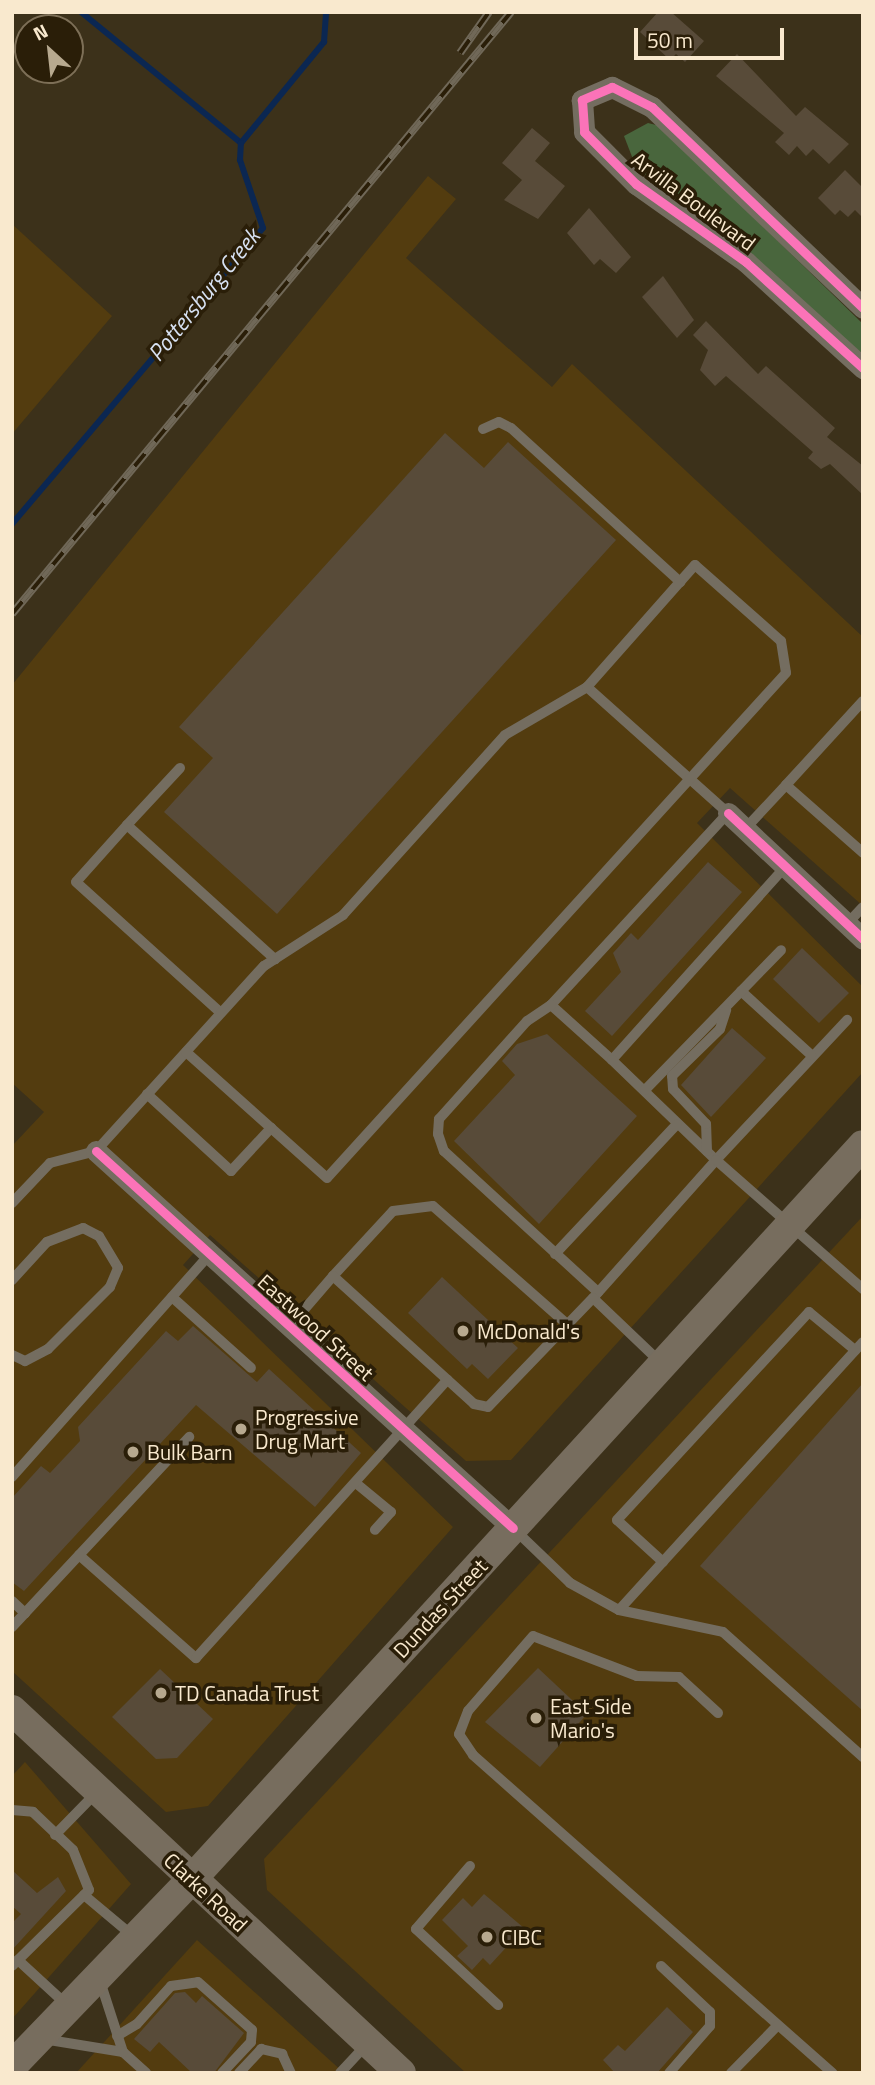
<!DOCTYPE html>
<style>
body{margin:0}
#map{position:relative;width:875px;height:2085px;overflow:hidden;background:#3c311a;font-family:"Titillium Web",sans-serif}
div>[style]{position:absolute}
.built>*{inset:0;background:#533c0f}
.green>*{inset:0;background:#49663d}
.stream>*{height:6px;margin:-3px;padding:0 3px;transform-origin:3px;border-radius:3px;background:#0b2752}
.building>*{inset:0;background:#584b39}
.lane>*{height:10px;margin:-5px;padding:0 5px;transform-origin:5px;border-radius:5px;background:#746d60}
.street>*{height:21px;margin:-10.5px;padding:0 10.5px;transform-origin:10.5px;border-radius:10.5px;background:#746d60}
.secondary>*{height:30px;margin:-15px;padding:0 15px;transform-origin:15px;border-radius:15px;background:#776d5e}
.rail>*{height:8px;margin-top:-4px;transform-origin:0;background:repeating-linear-gradient(90deg,#2a1e08 0 16px,#706858 0 32px);box-sizing:border-box;border-block:2px solid #706858}
.cycleway>*{height:9px;margin:-4.5px;padding:0 4.5px;transform-origin:4.5px;border-radius:4.5px;background:#fb73b8}
.dots>*{width:19px;height:19px;translate:-50% -50%;box-sizing:border-box;border:4px solid #2a1e08;border-radius:50%}
span{translate:-50% -50%;white-space:nowrap;text-align:center;line-height:1.15;-webkit-text-stroke:7px #2a1e08;paint-order:stroke}
.street-label{font-size:21px;color:#f9e9ce}
.poi-label{font-size:21px;color:#f9e9ce}
.left{translate:0 -50%;text-align:left}
.water-label{font-size:23px;color:#d7e1f2;font-style:italic}
.frame{position:absolute;inset:0;border:14px solid #f9e9ce;pointer-events:none}
.north{position:absolute;left:14px;top:14px;width:70px;height:70px;box-sizing:border-box;background:#2a1e08;border:2px solid #7d6f57;border-radius:50%;rotate:333deg;font-size:19px;font-weight:700;line-height:28px;text-align:center;color:#f9e9ce}
.north::after{content:'';display:block;margin:auto;width:24px;height:32px;background:#b7a98f;clip-path:polygon(50% 0,100% 100%,50% 72%,0 100%)}
.scale{position:absolute;left:634px;top:28px;width:150px;height:32px;box-sizing:border-box;border:4px solid #f9e9ce;border-top:0;padding-left:9px;font-size:21px;line-height:24px;white-space:nowrap;color:#f9e9ce;-webkit-text-stroke:5px #2a1e08;paint-order:stroke}
</style>
<div id="map">
<div class="built">
<i style="clip-path:polygon(428px 176px,456px 199px,406px 258px,552px 387px,572px 364px,863px 637px,863px 906px,730px 788px,697px 823px,863px 987px,863px 1072px,511px 1460px,466px 1461px,210px 1235px,183px 1265px,453px 1527px,208px 1806px,166px 1812px,12px 1671px,12px 1146px,44px 1112px,12px 1083px,12px 685px)"></i>
<i style="clip-path:polygon(12px 224px,112px 316px,12px 434px)"></i>
<i style="clip-path:polygon(863px 1216px,863px 2073px,466px 2073px,267px 1890px,264px 1859px)"></i>
<i style="clip-path:polygon(25px 1762px,131px 1884px,12px 2019px,12px 1776px)"></i>
<i style="clip-path:polygon(197px 1940px,344px 2073px,76px 2073px)"></i>
</div>
<div class="green">
<i style="clip-path:polygon(648px 123px,660px 126px,863px 324px,863px 354px,636px 167px,624px 136px)"></i>
</div>
<div class="stream">
<i style="left:81px;top:12px;width:207px;rotate:39.3deg"></i>
<i style="left:241px;top:143px;width:131px;rotate:-50.6deg"></i>
<i style="left:324px;top:42px;width:30px;rotate:-86deg"></i>
<i style="left:12px;top:524px;width:388px;rotate:-49.7deg"></i>
<i style="left:263px;top:228px;width:72px;rotate:-108.7deg"></i>
<i style="left:240px;top:160px;width:17px;rotate:-87deg"></i>
</div>
<div class="building">
<i style="clip-path:polygon(658px 12px,671px 12px,704px 41px,685px 62px,676px 54px,670px 60px,640px 32px)"></i>
<i style="clip-path:polygon(737px 54px,796px 116px,805px 107px,849px 144px,829px 164px,813px 149px,806px 156px,797px 146px,789px 155px,775px 142px,784px 133px,716px 76px)"></i>
<i style="clip-path:polygon(532px 128px,550px 143px,535px 161px,565px 186px,538px 219px,504px 200px,522px 180px,502px 163px)"></i>
<i style="clip-path:polygon(845px 170px,863px 188px,863px 218px,855px 210px,848px 217px,840px 210px,835px 215px,818px 198px)"></i>
<i style="clip-path:polygon(589px 208px,631px 257px,616px 273px,600px 259px,594px 265px,567px 233px)"></i>
<i style="clip-path:polygon(663px 276px,694px 320px,677px 338px,642px 297px)"></i>
<i style="clip-path:polygon(706px 321px,758px 374px,766px 366px,835px 428px,827px 437px,863px 466px,863px 495px,830px 464px,821px 469px,808px 458px,813px 452px,726px 376px,715px 386px,700px 370px,708px 350px,693px 335px)"></i>
<i style="clip-path:polygon(445px 433px,484px 468px,508px 442px,616px 540px,277px 914px,164px 812px,213px 758px,179px 727px)"></i>
<i style="clip-path:polygon(708px 862px,742px 892px,612px 1036px,585px 1011px,621px 972px,613px 953px,631px 933px,638px 940px)"></i>
<i style="clip-path:polygon(802px 948px,849px 993px,819px 1023px,773px 979px)"></i>
<i style="clip-path:polygon(732px 1028px,766px 1058px,711px 1117px,681px 1085px)"></i>
<i style="clip-path:polygon(547px 1034px,637px 1116px,539px 1224px,454px 1141px,515px 1075px,502px 1061px,517px 1044px)"></i>
<i style="clip-path:polygon(442px 1277px,518px 1348px,488px 1379px,472px 1364px,467px 1369px,408px 1313px)"></i>
<i style="clip-path:polygon(193px 1326px,257px 1382px,269px 1369px,361px 1453px,315px 1507px,196px 1405px,24px 1591px,12px 1582px,12px 1498px,41px 1466px,50px 1473px,80px 1441px,78px 1427px,166px 1331px,178px 1341px)"></i>
<i style="clip-path:polygon(863px 1383px,863px 1711px,700px 1566px)"></i>
<i style="clip-path:polygon(538px 1668px,587px 1714px,540px 1767px,485px 1722px)"></i>
<i style="clip-path:polygon(160px 1669px,213px 1719px,177px 1758px,156px 1759px,112px 1717px)"></i>
<i style="clip-path:polygon(12px 1870px,37px 1893px,58px 1877px,66px 1891px,12px 1950px,12px 1923px,21px 1914px,12px 1906px)"></i>
<i style="clip-path:polygon(484px 1894px,524px 1928px,490px 1965px,483px 1958px,472px 1970px,457px 1956px,468px 1946px,442px 1920px,463px 1898px,472px 1907px)"></i>
<i style="clip-path:polygon(185px 1992px,196px 2003px,202px 1996px,244px 2033px,214px 2073px,192px 2073px,159px 2042px,150px 2052px,134px 2039px,175px 1993px)"></i>
<i style="clip-path:polygon(667px 2007px,693px 2032px,657px 2073px,615px 2073px,603px 2060px,618px 2045px,625px 2051px)"></i>
</div>
<div class="lane">
<i style="left:483px;top:429px;width:17px;rotate:-24deg"></i>
<i style="left:499px;top:422px;width:13px;rotate:27deg"></i>
<i style="left:511px;top:428px;width:229px;rotate:42.3deg"></i>
<i style="left:587px;top:687px;width:189px;rotate:41.8deg"></i>
<i style="left:728px;top:813px;width:261px;rotate:132.7deg"></i>
<i style="left:551px;top:1005px;width:82px;rotate:42deg"></i>
<i style="left:180px;top:768px;width:78px;rotate:132.9deg"></i>
<i style="left:127px;top:825px;width:200px;rotate:42.2deg"></i>
<i style="left:786px;top:785px;width:114px;rotate:-47.5deg"></i>
<i style="left:127px;top:825px;width:76px;rotate:131.8deg"></i>
<i style="left:76px;top:882px;width:195px;rotate:42.1deg"></i>
<i style="left:745px;top:829px;width:60px;rotate:-47deg"></i>
<i style="left:786px;top:785px;width:103px;rotate:41.4deg"></i>
<i style="left:785px;top:867px;width:259px;rotate:131.9deg"></i>
<i style="left:612px;top:1060px;width:144px;rotate:43.9deg"></i>
<i style="left:716px;top:1160px;width:192px;rotate:-46.9deg"></i>
<i style="left:847px;top:924px;width:23px;rotate:-47deg"></i>
<i style="left:741px;top:991px;width:95px;rotate:42.4deg"></i>
<i style="left:551px;top:1005px;width:29px;rotate:146deg"></i>
<i style="left:527px;top:1021px;width:132px;rotate:131.9deg"></i>
<i style="left:439px;top:1119px;width:15px;rotate:94deg"></i>
<i style="left:438px;top:1134px;width:18px;rotate:71deg"></i>
<i style="left:444px;top:1151px;width:209px;rotate:42.5deg"></i>
<i style="left:645px;top:1090px;width:195px;rotate:-45.8deg"></i>
<i style="left:147px;top:1094px;width:114px;rotate:42.5deg"></i>
<i style="left:231px;top:1171px;width:59px;rotate:-47.1deg"></i>
<i style="left:707px;top:1151px;width:27px;rotate:-92deg"></i>
<i style="left:706px;top:1124px;width:48px;rotate:-133.3deg"></i>
<i style="left:673px;top:1089px;width:13px;rotate:-94deg"></i>
<i style="left:672px;top:1076px;width:67px;rotate:-44.4deg"></i>
<i style="left:720px;top:1029px;width:20px;rotate:-72deg"></i>
<i style="left:12px;top:1203px;width:55px;rotate:-46.5deg"></i>
<i style="left:50px;top:1163px;width:48px;rotate:-14.6deg"></i>
<i style="left:96px;top:1151px;width:250px;rotate:-47.8deg"></i>
<i style="left:264px;top:966px;width:94px;rotate:-32.8deg"></i>
<i style="left:343px;top:915px;width:242px;rotate:-48deg"></i>
<i style="left:505px;top:735px;width:95px;rotate:-30.3deg"></i>
<i style="left:587px;top:687px;width:163px;rotate:-48.5deg"></i>
<i style="left:695px;top:565px;width:115px;rotate:41.5deg"></i>
<i style="left:781px;top:641px;width:32px;rotate:81deg"></i>
<i style="left:786px;top:673px;width:682px;rotate:132.27deg"></i>
<i style="left:327px;top:1178px;width:189px;rotate:-138.2deg"></i>
<i style="left:555px;top:1254px;width:178px;rotate:-46.8deg"></i>
<i style="left:333px;top:1276px;width:88px;rotate:-47.3deg"></i>
<i style="left:393px;top:1211px;width:40px;rotate:-7.1deg"></i>
<i style="left:433px;top:1206px;width:179px;rotate:41.4deg"></i>
<i style="left:12px;top:1280px;width:52px;rotate:-47.4deg"></i>
<i style="left:47px;top:1242px;width:39px;rotate:-21deg"></i>
<i style="left:83px;top:1228px;width:18px;rotate:27deg"></i>
<i style="left:99px;top:1236px;width:37px;rotate:59deg"></i>
<i style="left:118px;top:1268px;width:21px;rotate:113deg"></i>
<i style="left:110px;top:1287px;width:88px;rotate:135deg"></i>
<i style="left:48px;top:1349px;width:26px;rotate:152deg"></i>
<i style="left:25px;top:1361px;width:14px;rotate:-155deg"></i>
<i style="left:172px;top:1297px;width:106px;rotate:41.9deg"></i>
<i style="left:594px;top:1297px;width:183px;rotate:-48.3deg"></i>
<i style="left:716px;top:1160px;width:196px;rotate:41.3deg"></i>
<i style="left:290px;top:1326px;width:66px;rotate:-49.3deg"></i>
<i style="left:333px;top:1276px;width:190px;rotate:42.2deg"></i>
<i style="left:474px;top:1404px;width:14px;rotate:12deg"></i>
<i style="left:488px;top:1407px;width:151px;rotate:-46.1deg"></i>
<i style="left:593px;top:1298px;width:94px;rotate:43.7deg"></i>
<i style="left:12px;top:1477px;width:298px;rotate:-48.4deg"></i>
<i style="left:357px;top:1484px;width:44px;rotate:39.5deg"></i>
<i style="left:391px;top:1512px;width:24px;rotate:132deg"></i>
<i style="left:515px;top:1530px;width:76px;rotate:43.9deg"></i>
<i style="left:570px;top:1583px;width:56px;rotate:28.9deg"></i>
<i style="left:619px;top:1610px;width:106px;rotate:11.9deg"></i>
<i style="left:723px;top:1632px;width:188px;rotate:41.8deg"></i>
<i style="left:79px;top:1555px;width:156px;rotate:41.4deg"></i>
<i style="left:196px;top:1658px;width:375px;rotate:-47.9deg"></i>
<i style="left:663px;top:1562px;width:62px;rotate:-137.6deg"></i>
<i style="left:617px;top:1520px;width:283px;rotate:-47.3deg"></i>
<i style="left:809px;top:1312px;width:60px;rotate:39.6deg"></i>
<i style="left:12px;top:1601px;width:18px;rotate:43deg"></i>
<i style="left:619px;top:1610px;width:362px;rotate:-47.7deg"></i>
<i style="left:12px;top:1627px;width:260px;rotate:-47deg"></i>
<i style="left:718px;top:1713px;width:53px;rotate:-137.3deg"></i>
<i style="left:679px;top:1677px;width:42px;rotate:-178.6deg"></i>
<i style="left:637px;top:1676px;width:111px;rotate:-159deg"></i>
<i style="left:533px;top:1636px;width:99px;rotate:130.9deg"></i>
<i style="left:468px;top:1711px;width:25px;rotate:111deg"></i>
<i style="left:459px;top:1734px;width:25px;rotate:56deg"></i>
<i style="left:473px;top:1755px;width:480px;rotate:41.5deg"></i>
<i style="left:12px;top:1810px;width:21px;rotate:5deg"></i>
<i style="left:33px;top:1812px;width:55px;rotate:43.5deg"></i>
<i style="left:73px;top:1850px;width:43px;rotate:68.2deg"></i>
<i style="left:89px;top:1890px;width:108px;rotate:135.4deg"></i>
<i style="left:55px;top:1835px;width:59px;rotate:-45.7deg"></i>
<i style="left:470px;top:1866px;width:83px;rotate:130.6deg"></i>
<i style="left:416px;top:1929px;width:112px;rotate:42.8deg"></i>
<i style="left:84px;top:1895px;width:64px;rotate:39.9deg"></i>
<i style="left:18px;top:1960px;width:68px;rotate:42.6deg"></i>
<i style="left:661px;top:1966px;width:67px;rotate:43.2deg"></i>
<i style="left:710px;top:2012px;width:14px;rotate:90deg"></i>
<i style="left:710px;top:2026px;width:62px;rotate:131.1deg"></i>
<i style="left:100px;top:1981px;width:75px;rotate:72.1deg"></i>
<i style="left:123px;top:2052px;width:31px;rotate:42deg"></i>
<i style="left:117px;top:2036px;width:23px;rotate:-31deg"></i>
<i style="left:137px;top:2024px;width:51px;rotate:-48.2deg"></i>
<i style="left:171px;top:1986px;width:27px;rotate:-8deg"></i>
<i style="left:198px;top:1982px;width:72px;rotate:41.6deg"></i>
<i style="left:252px;top:2030px;width:12px;rotate:95deg"></i>
<i style="left:251px;top:2042px;width:42px;rotate:133.1deg"></i>
<i style="left:43px;top:2039px;width:81px;rotate:9.2deg"></i>
<i style="left:239px;top:2073px;width:33px;rotate:-47deg"></i>
<i style="left:261px;top:2049px;width:22px;rotate:13deg"></i>
<i style="left:282px;top:2054px;width:21px;rotate:65deg"></i>
<i style="left:340px;top:2073px;width:38px;rotate:-47deg"></i>
<i style="left:731px;top:2073px;width:66px;rotate:-45.6deg"></i>
</div>
<div class="street">
<i style="left:863px;top:308px;width:291px;rotate:-136.4deg"></i>
<i style="left:652px;top:107px;width:45px;rotate:-153.4deg"></i>
<i style="left:612px;top:87px;width:33px;rotate:157deg"></i>
<i style="left:582px;top:100px;width:32px;rotate:86deg"></i>
<i style="left:584px;top:132px;width:74px;rotate:45deg"></i>
<i style="left:636px;top:184px;width:135px;rotate:35.3deg"></i>
<i style="left:746px;top:262px;width:158px;rotate:42.2deg"></i>
<i style="left:728px;top:813px;width:185px;rotate:43deg"></i>
<i style="left:96px;top:1151px;width:562px;rotate:42.12deg"></i>
</div>
<div class="secondary">
<i style="left:12px;top:1710px;width:532px;rotate:43.02deg"></i>
<i style="left:12px;top:2066px;width:260px;rotate:-46.1deg"></i>
<i style="left:192px;top:1879px;width:994px;rotate:-47.57deg"></i>
</div>
<div class="rail">
<i style="left:460px;top:53px;width:50px;rotate:-54.7deg"></i>
<i style="left:12px;top:614px;width:782px;rotate:-50.34deg"></i>
</div>
<div class="cycleway">
<i style="left:863px;top:308px;width:291px;rotate:-136.4deg"></i>
<i style="left:652px;top:107px;width:45px;rotate:-153.4deg"></i>
<i style="left:612px;top:87px;width:33px;rotate:157deg"></i>
<i style="left:582px;top:100px;width:32px;rotate:86deg"></i>
<i style="left:584px;top:132px;width:74px;rotate:45deg"></i>
<i style="left:636px;top:184px;width:135px;rotate:35.3deg"></i>
<i style="left:746px;top:262px;width:158px;rotate:42.2deg"></i>
<i style="left:728px;top:813px;width:185px;rotate:43deg"></i>
<i style="left:96px;top:1151px;width:562px;rotate:42.12deg"></i>
</div>
<div class="dots">
<i style="left:463px;top:1331px;background:#b7a98f"></i>
<i style="left:241px;top:1429px;background:#b7a98f"></i>
<i style="left:133px;top:1452px;background:#b7a98f"></i>
<i style="left:161px;top:1693px;background:#b7a98f"></i>
<i style="left:536px;top:1718px;background:#b7a98f"></i>
<i style="left:487px;top:1937px;background:#b7a98f"></i>
</div>
<div class="street-label">
<span style="left:694px;top:201px;rotate:37deg">Arvilla Boulevard</span>
<span style="left:316px;top:1327px;rotate:42deg">Eastwood Street</span>
<span style="left:440px;top:1608px;rotate:-47deg">Dundas Street</span>
<span style="left:206px;top:1892px;rotate:43deg">Clarke Road</span>
</div>
<div class="poi-label">
<span class="left" style="left:477px;top:1331px">McDonald's</span>
<span class="left" style="left:255px;top:1429px">Progressive<br>Drug Mart</span>
<span class="left" style="left:147px;top:1452px">Bulk Barn</span>
<span class="left" style="left:175px;top:1693px">TD Canada Trust</span>
<span class="left" style="left:550px;top:1718px">East Side<br>Mario's</span>
<span class="left" style="left:501px;top:1937px">CIBC</span>
</div>
<div class="water-label">
<span style="left:204px;top:295px;rotate:-51deg">Pottersburg Creek</span>
</div>
<div class="frame"></div>
<div class="north">N</div>
<div class="scale">50 m</div>
</div>
